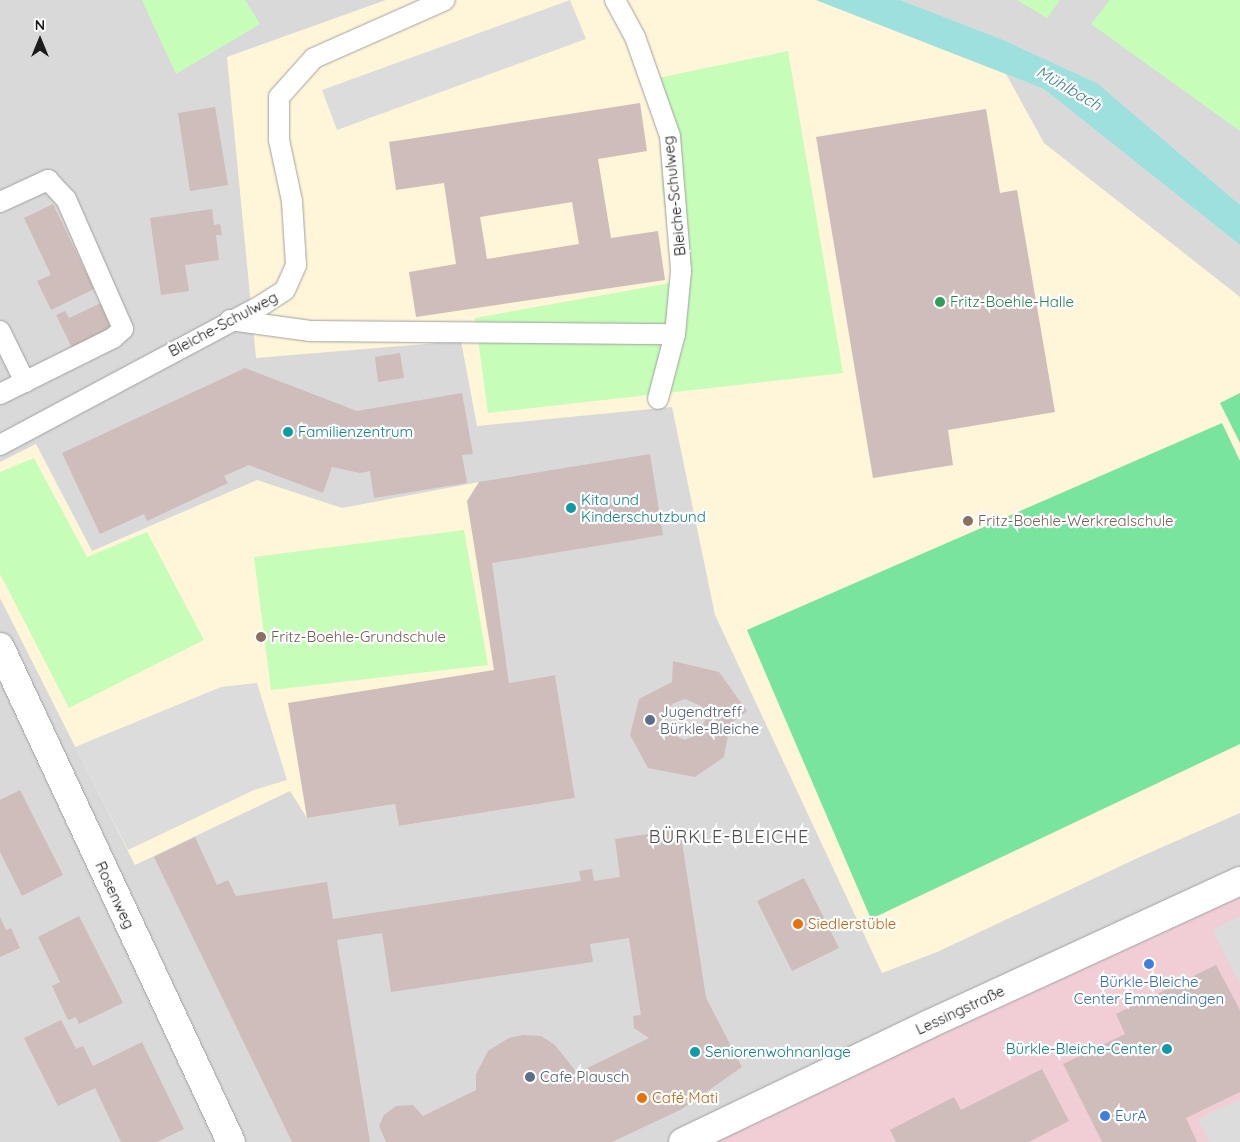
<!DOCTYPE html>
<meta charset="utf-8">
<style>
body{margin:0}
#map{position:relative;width:1240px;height:1142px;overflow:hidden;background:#eee6e0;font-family:Quicksand,sans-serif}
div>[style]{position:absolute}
.residential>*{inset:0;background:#dad9d9}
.commercial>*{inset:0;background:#f1ced6}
.education>*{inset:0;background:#fff5d9}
.park>*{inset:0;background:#c6fdb9}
.pitch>*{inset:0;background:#78e49d}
.parking>*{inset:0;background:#dcdcdc}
.water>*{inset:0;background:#9de0dd}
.building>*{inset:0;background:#cebdba}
.roads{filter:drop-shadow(0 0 1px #a0a0a0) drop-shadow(0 0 1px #a0a0a0)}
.lane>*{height:20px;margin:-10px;padding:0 10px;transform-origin:10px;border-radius:10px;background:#fff}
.street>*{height:28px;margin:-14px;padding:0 14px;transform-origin:14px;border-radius:14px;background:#fff}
.dots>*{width:14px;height:14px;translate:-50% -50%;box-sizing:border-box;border:2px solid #fff;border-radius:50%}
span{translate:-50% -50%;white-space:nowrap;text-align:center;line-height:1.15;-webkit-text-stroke:4.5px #fff;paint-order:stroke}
.street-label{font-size:15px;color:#1c1c1c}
.leisure-label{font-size:15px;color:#27864d}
.left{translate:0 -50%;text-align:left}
.culture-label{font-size:15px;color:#0d838f}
.right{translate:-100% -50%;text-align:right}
.education-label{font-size:15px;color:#785e54}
.service-label{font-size:15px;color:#4e5e75}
.food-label{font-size:15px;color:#c56008}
.shop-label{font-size:15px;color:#366cbe}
.water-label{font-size:16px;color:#387d91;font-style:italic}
.quarter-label{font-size:18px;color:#4f4f4f;letter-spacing:1px}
.north{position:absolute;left:15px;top:15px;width:50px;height:50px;-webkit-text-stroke:4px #fff;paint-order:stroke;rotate:0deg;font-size:14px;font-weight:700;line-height:20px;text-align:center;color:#1c1c1c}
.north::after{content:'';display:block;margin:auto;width:18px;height:22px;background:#1c1c1c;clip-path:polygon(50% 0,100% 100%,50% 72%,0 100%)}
</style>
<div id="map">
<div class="residential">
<i style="clip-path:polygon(0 0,816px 0,1044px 89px,1240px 245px,1240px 1142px,0 1142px)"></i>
<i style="clip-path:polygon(900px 0,1240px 0,1240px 205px,1097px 83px,1001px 39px)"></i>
</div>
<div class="commercial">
<i style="clip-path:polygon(1240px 881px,1240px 1142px,683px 1142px)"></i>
</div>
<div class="education">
<i style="clip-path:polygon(386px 0,816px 0,1006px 74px,1044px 143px,1240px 297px,1240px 813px,1142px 856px,937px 952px,882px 973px,715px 615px,672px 407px,477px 426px,461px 341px,256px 358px,227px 57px)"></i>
<i style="clip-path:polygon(36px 444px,92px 551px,257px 480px,342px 508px,479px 482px,509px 683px,555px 675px,575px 798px,399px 826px,395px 804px,307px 818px,290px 791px,135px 865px,0 598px,0 462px)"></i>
</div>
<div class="park">
<i style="clip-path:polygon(142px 0,245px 0,260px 24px,176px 74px)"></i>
<i style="clip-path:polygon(1017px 0,1060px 0,1047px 18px)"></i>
<i style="clip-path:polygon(1110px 0,1240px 0,1240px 131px,1091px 24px)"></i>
<i style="clip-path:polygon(788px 51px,843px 373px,488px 413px,475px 318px,676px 282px,662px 187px,658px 78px)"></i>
<i style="clip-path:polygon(34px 458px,87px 557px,147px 532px,204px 640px,69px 708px,0 574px,0 472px)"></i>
<i style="clip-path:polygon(464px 530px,488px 665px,271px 690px,254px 557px)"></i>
</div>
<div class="pitch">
<i style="clip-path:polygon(1240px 393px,1240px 443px,1220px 403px)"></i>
<i style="clip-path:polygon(1222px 423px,1240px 461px,1240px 744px,871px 919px,747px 630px)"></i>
</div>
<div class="parking">
<i style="clip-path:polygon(570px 0,586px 39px,337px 130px,322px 90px)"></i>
<i style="clip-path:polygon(257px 683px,287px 780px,254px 790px,128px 850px,75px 747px,221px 687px)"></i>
<i style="clip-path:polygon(1240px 916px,1240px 986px,1212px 930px)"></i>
<i style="clip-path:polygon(1240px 1099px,1240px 1142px,1210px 1142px,1198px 1119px)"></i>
</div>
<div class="water">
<i style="clip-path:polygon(816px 0,900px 0,1001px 39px,1097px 83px,1240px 205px,1240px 245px,1044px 89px)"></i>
</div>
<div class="building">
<i style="clip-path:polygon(evenodd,640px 103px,647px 151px,598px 159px,611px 238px,658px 231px,665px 280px,416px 317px,409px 272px,456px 264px,444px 183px,396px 190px,389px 142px,640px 103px,572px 202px,579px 244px,487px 259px,480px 217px,572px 202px)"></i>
<i style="clip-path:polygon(215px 107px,228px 185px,190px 191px,178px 113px)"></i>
<i style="clip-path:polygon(986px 109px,1000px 193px,1017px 190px,1055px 412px,948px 430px,953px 465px,873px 478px,816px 137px)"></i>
<i style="clip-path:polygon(53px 204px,94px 289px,51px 310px,37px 281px,51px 275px,24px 218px)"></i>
<i style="clip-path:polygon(212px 209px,214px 225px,220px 224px,222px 235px,216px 235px,219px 260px,185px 265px,189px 291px,161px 295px,150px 218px)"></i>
<i style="clip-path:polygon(101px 303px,114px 330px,73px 350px,56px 315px,65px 311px,69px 318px)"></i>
<i style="clip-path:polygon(400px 353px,404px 378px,378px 382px,375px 357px)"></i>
<i style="clip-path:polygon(245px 368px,357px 411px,462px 393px,473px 454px,462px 455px,467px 483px,374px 498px,370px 471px,360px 473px,332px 467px,323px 493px,249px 465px,224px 476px,228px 483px,147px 521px,144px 514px,100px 534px,62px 453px)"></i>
<i style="clip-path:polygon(650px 454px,663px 535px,492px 563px,509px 683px,555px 675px,575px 798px,399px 826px,395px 804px,307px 818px,288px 703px,494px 670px,467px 501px,479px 482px)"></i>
<i style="clip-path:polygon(evenodd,673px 661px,719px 672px,747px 711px,730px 724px,724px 757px,695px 777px,648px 768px,630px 735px,639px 699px,672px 682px,673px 661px,685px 699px,701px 706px,706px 718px,699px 734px,685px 740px,671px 734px,665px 722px,672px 704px,685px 699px)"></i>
<i style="clip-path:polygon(20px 790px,63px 875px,22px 896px,0 852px,0 800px)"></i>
<i style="clip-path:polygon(680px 829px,706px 998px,742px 1067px,682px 1109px,612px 1142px,386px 1142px,379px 1126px,384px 1115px,396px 1106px,413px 1105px,423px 1116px,476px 1090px,476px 1074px,488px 1051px,509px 1038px,523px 1035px,541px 1036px,555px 1045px,577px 1073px,649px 1038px,634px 1028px,633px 1016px,641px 1015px,629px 938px,590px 944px,593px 962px,391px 992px,382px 933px,337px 940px,370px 1142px,292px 1142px,154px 857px,195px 837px,217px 885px,228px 880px,236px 896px,327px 882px,333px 919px,581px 881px,579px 871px,592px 869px,594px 881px,620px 877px,615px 839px)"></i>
<i style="clip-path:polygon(804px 878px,839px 948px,792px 971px,757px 901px)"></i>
<i style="clip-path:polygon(79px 916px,123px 1003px,79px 1024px,76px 1017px,68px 1020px,52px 986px,60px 982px,38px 937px)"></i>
<i style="clip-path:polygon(0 917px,6px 930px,11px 928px,20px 948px,0 957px)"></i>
<i style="clip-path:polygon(1216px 965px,1240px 1010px,1240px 1092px,1186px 1118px,1197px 1142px,1102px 1142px,1063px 1064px,1125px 1034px,1116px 1014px)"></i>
<i style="clip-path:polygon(61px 1020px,76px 1049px,83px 1046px,93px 1066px,142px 1042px,184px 1129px,157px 1142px,121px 1142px,95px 1088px,58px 1106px,24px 1038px)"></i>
<i style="clip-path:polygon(1042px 1069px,1069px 1121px,1029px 1142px,896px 1142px,890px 1130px,954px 1097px,961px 1110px)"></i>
</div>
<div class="roads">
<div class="lane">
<i style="left:615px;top:0;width:42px;rotate:61.6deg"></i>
<i style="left:635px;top:37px;width:105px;rotate:70.5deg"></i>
<i style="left:670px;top:136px;width:135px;rotate:85.3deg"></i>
<i style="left:681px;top:271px;width:63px;rotate:95.4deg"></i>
<i style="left:675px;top:334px;width:67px;rotate:104.7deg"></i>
<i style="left:0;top:202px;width:53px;rotate:-24.6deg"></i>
<i style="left:48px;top:180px;width:26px;rotate:47deg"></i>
<i style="left:66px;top:199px;width:142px;rotate:66.3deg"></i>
<i style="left:123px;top:329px;width:13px;rotate:138deg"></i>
<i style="left:113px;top:338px;width:126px;rotate:153.6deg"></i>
<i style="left:230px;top:320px;width:81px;rotate:7.8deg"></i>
<i style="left:310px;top:331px;width:365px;rotate:0.5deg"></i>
<i style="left:0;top:331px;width:57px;rotate:63.9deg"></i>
<i style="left:0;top:445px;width:297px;rotate:-28.1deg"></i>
<i style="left:262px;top:305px;width:27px;rotate:-33deg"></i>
<i style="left:285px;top:290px;width:27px;rotate:-66deg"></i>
<i style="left:296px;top:265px;width:64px;rotate:-93.6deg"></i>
<i style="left:292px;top:201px;width:62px;rotate:-102deg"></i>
<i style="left:279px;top:140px;width:43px;rotate:-90deg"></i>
<i style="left:279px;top:97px;width:52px;rotate:-48.1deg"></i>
<i style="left:314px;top:58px;width:143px;rotate:-23.9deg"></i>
</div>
<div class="street">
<i style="left:0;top:647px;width:546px;rotate:64.98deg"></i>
<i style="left:683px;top:1142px;width:271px;rotate:-25.6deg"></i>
<i style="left:927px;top:1025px;width:345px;rotate:-24.7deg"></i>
</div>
</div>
<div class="dots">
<i style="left:940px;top:302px;background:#2e9e5b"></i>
<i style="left:288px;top:432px;background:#0f9aa8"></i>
<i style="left:571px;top:508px;background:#0f9aa8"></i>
<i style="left:968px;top:521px;background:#8d6e63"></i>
<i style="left:261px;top:637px;background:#8d6e63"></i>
<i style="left:650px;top:720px;background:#5c6f8a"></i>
<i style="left:798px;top:924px;background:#e8710a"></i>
<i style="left:1149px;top:964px;background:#3f7fe0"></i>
<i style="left:1167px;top:1049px;background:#0f9aa8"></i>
<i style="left:695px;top:1052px;background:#0f9aa8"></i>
<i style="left:530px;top:1077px;background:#5c6f8a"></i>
<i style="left:642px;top:1098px;background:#e8710a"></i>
<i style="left:1105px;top:1116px;background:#3f7fe0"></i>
</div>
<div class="street-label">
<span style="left:674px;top:196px;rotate:-96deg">Bleiche-Schulweg</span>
<span style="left:223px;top:324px;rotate:-28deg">Bleiche-Schulweg</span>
<span style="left:115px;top:895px;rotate:65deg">Rosenweg</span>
<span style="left:960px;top:1010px;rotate:-25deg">Lessingstraße</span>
</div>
<div class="leisure-label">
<span class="left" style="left:950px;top:302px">Fritz-Boehle-Halle</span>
</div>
<div class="culture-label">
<span class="left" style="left:298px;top:432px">Familienzentrum</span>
<span class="left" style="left:581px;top:508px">Kita und<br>Kinderschutzbund</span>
<span class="right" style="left:1157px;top:1049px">Bürkle-Bleiche-Center</span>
<span class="left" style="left:705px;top:1052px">Seniorenwohnanlage</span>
</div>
<div class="education-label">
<span class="left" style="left:978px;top:521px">Fritz-Boehle-Werkrealschule</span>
<span class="left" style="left:271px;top:637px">Fritz-Boehle-Grundschule</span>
</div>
<div class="service-label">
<span class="left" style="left:660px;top:720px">Jugendtreff<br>Bürkle-Bleiche</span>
<span class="left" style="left:540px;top:1077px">Cafe Plausch</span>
</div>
<div class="food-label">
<span class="left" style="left:808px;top:924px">Siedlerstüble</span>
<span class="left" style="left:652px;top:1098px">Café Mati</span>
</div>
<div class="shop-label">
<span style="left:1149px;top:990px">Bürkle-Bleiche<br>Center Emmendingen</span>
<span class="left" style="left:1115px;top:1116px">EurA</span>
</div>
<div class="water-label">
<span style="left:1069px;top:88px;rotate:30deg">Mühlbach</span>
</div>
<div class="quarter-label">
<span style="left:729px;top:837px">BÜRKLE-BLEICHE</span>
</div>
<div class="north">N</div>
</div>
